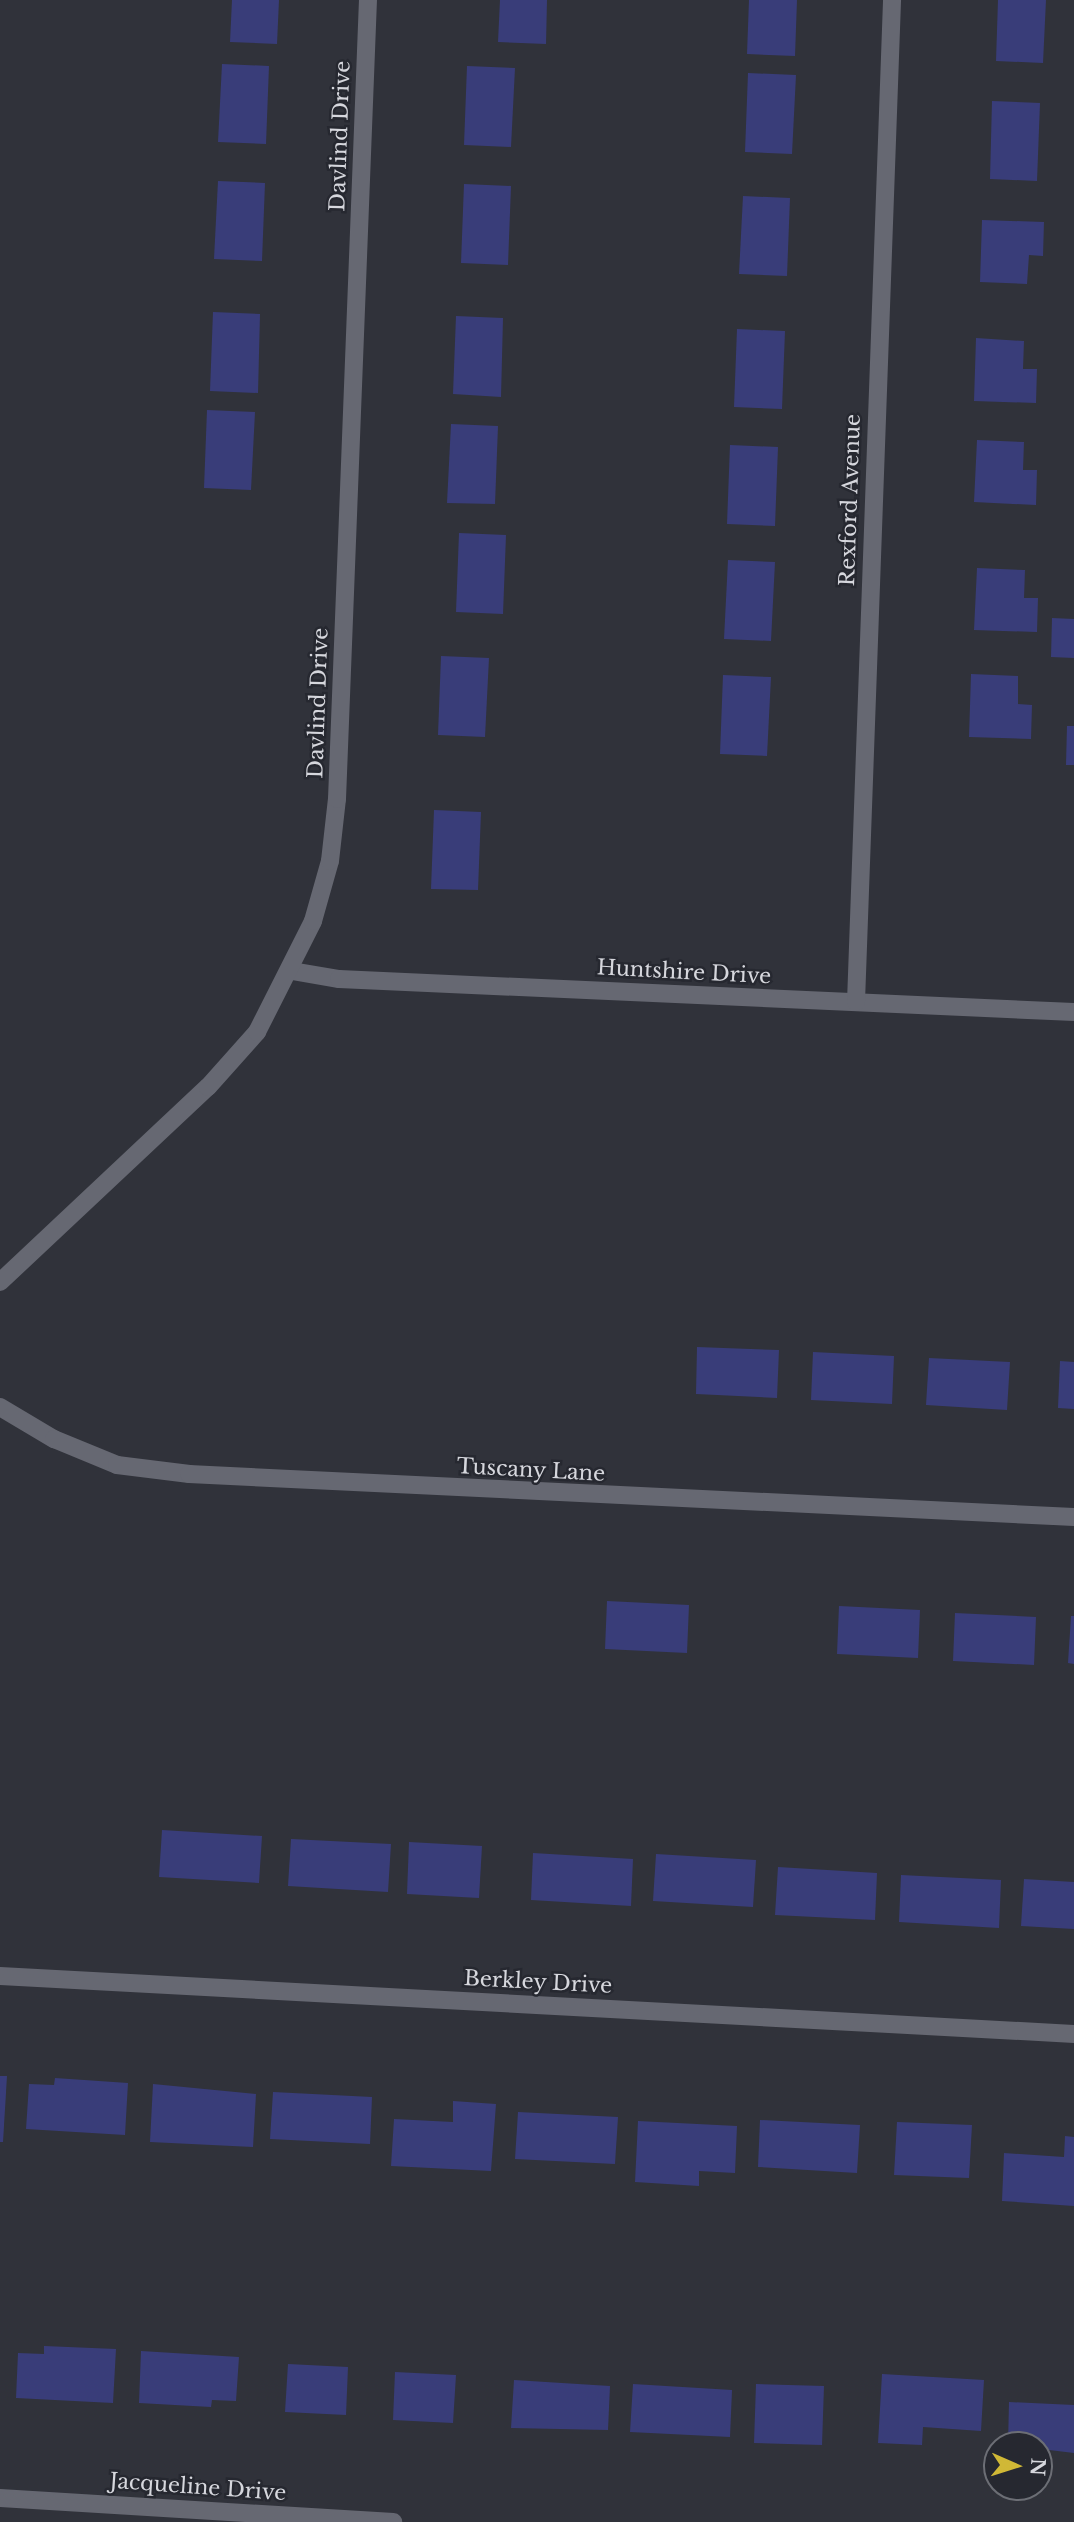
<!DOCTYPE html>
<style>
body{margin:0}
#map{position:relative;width:1074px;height:2522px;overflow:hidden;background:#30323a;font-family:"Libre Baskerville",serif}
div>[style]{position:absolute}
.building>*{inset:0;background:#393d79}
.street>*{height:18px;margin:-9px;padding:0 9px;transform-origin:9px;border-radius:9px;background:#666872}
span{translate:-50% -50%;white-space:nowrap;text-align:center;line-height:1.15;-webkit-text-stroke:5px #262830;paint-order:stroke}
.street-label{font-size:21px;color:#d6d7dd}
.north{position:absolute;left:983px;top:2431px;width:70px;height:70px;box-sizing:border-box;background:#262830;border:2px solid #6c6e75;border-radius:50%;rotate:93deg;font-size:19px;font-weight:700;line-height:28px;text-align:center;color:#d6d7dd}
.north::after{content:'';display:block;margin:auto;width:24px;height:32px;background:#d0b836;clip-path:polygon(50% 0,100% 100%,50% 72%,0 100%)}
</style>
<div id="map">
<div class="building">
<i style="clip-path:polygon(232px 0,279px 0,277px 44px,230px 42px)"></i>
<i style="clip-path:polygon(500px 0,547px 0,546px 44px,498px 42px)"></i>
<i style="clip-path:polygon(749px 0,797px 0,795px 56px,747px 54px)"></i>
<i style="clip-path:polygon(998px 0,1046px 0,1043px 63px,996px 61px)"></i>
<i style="clip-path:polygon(222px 64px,269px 66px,266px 144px,218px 142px)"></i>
<i style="clip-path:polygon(467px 66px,515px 68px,511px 147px,464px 145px)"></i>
<i style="clip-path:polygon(748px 73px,796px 75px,792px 154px,745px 152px)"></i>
<i style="clip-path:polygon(992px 101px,1040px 103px,1037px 181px,990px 179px)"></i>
<i style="clip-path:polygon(218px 181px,265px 183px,262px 261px,214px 259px)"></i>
<i style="clip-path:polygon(464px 184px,511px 186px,508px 265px,461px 263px)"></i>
<i style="clip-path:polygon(743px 196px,790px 198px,787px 276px,739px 274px)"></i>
<i style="clip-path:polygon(982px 220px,1044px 222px,1043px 256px,1029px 255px,1027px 284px,980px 282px)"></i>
<i style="clip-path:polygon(213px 312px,260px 314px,258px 393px,210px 391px)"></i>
<i style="clip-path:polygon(456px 316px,503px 318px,501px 397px,453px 394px)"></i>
<i style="clip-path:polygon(737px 329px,785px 331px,782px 409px,734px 407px)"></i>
<i style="clip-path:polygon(976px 338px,1024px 341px,1023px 369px,1037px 369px,1036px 403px,974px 401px)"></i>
<i style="clip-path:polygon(207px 410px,255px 412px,251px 490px,204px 488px)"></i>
<i style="clip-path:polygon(451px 424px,498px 426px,495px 504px,447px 503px)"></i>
<i style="clip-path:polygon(977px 440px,1024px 442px,1023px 470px,1037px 470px,1036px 505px,974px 502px)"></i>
<i style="clip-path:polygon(730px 445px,778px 447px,775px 526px,727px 524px)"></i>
<i style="clip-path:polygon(459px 533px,506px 535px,503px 614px,456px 612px)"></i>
<i style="clip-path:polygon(728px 560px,775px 562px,771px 641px,724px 639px)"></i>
<i style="clip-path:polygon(977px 568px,1025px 570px,1024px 598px,1038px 598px,1037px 632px,974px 630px)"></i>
<i style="clip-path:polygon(1052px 618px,1074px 619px,1074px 658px,1051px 657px)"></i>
<i style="clip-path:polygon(441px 656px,489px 658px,485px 737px,438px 735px)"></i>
<i style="clip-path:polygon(971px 674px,1018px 676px,1018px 704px,1032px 705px,1031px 739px,969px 737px)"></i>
<i style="clip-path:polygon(723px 675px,771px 677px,767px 756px,720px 754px)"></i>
<i style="clip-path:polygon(1067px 726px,1074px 726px,1074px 765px,1066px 765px)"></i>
<i style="clip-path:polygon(434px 810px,481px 812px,478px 890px,431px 889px)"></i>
<i style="clip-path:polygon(697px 1347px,779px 1350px,777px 1398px,696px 1394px)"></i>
<i style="clip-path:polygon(813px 1352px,894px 1356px,892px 1404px,811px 1400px)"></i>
<i style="clip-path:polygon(929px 1358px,1010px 1362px,1007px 1410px,926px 1405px)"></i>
<i style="clip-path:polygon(1060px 1361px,1074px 1362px,1074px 1409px,1058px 1408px)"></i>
<i style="clip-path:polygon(607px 1601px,689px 1605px,687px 1653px,605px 1649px)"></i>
<i style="clip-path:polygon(839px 1606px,920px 1610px,918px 1658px,837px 1654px)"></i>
<i style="clip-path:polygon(955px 1613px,1036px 1617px,1034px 1665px,953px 1661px)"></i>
<i style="clip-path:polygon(1071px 1616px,1074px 1616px,1074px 1664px,1068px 1663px)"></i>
<i style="clip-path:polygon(162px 1830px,262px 1836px,259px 1883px,159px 1877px)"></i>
<i style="clip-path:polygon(291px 1839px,391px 1844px,388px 1892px,288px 1886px)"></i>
<i style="clip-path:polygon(409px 1842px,482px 1846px,479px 1898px,407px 1894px)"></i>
<i style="clip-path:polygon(533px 1853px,633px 1859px,631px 1906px,531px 1900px)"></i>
<i style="clip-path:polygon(656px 1854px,756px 1860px,753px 1907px,653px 1901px)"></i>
<i style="clip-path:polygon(778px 1867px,877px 1873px,875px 1920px,775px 1915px)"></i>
<i style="clip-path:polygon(901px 1875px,1001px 1880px,999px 1928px,899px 1922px)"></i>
<i style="clip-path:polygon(1024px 1879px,1074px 1882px,1074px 1929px,1021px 1926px)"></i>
<i style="clip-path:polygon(0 2076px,7px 2076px,3px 2142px,0 2142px)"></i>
<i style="clip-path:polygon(55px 2078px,128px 2083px,125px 2135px,26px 2129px,29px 2084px,54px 2085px)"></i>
<i style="clip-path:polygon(153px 2084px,256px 2094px,253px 2147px,150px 2142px)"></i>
<i style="clip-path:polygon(273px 2092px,372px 2097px,370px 2144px,270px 2139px)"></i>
<i style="clip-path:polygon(453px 2101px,496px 2104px,491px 2171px,391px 2166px,394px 2119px,453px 2122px)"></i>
<i style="clip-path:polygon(518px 2112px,618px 2117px,615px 2164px,515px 2159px)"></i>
<i style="clip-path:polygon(760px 2120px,860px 2125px,857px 2173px,758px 2167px)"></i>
<i style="clip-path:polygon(638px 2121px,737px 2126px,735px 2173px,699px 2171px,699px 2186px,635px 2182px)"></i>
<i style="clip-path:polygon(897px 2122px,972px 2125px,969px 2178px,894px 2175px)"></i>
<i style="clip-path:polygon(1065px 2136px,1074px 2137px,1074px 2206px,1002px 2201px,1004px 2153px,1064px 2157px)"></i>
<i style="clip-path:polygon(44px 2346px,116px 2349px,113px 2403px,16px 2398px,18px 2353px,44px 2354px)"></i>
<i style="clip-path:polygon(141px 2351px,239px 2357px,236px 2401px,212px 2400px,211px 2407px,139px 2403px)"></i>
<i style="clip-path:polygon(288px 2364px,348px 2367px,346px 2415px,285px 2412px)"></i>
<i style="clip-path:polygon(395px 2372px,456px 2375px,453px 2423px,393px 2420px)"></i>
<i style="clip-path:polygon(882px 2374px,984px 2380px,981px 2431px,923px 2427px,922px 2445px,878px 2443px)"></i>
<i style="clip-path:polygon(514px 2380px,610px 2386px,608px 2430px,511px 2428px)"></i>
<i style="clip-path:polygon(633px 2384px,732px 2390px,730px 2437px,630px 2432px)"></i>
<i style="clip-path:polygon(756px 2384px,824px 2386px,822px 2445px,754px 2443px)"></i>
<i style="clip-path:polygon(1009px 2402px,1074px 2405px,1074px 2453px,1008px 2445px)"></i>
</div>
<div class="street">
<i style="left:292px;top:971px;width:48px;rotate:9.7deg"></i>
<i style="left:339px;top:979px;width:736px;rotate:2.57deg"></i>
<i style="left:856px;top:1002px;width:1003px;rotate:-87.94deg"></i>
<i style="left:0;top:1282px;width:285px;rotate:-43.2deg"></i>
<i style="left:208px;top:1087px;width:74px;rotate:-48.3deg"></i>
<i style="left:257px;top:1032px;width:124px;rotate:-63.2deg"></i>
<i style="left:313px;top:921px;width:62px;rotate:-74.2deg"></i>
<i style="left:330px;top:861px;width:62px;rotate:-83.6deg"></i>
<i style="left:337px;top:799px;width:800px;rotate:-87.78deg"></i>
<i style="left:0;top:1407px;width:63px;rotate:30.7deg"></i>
<i style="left:54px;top:1439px;width:68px;rotate:22.4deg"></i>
<i style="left:117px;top:1465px;width:73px;rotate:7.1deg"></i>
<i style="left:189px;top:1474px;width:886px;rotate:2.78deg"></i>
<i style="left:0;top:1976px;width:1076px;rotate:3.09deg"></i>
<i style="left:0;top:2498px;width:394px;rotate:3.5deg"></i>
</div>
<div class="street-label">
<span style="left:340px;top:136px;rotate:-88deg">Davlind Drive</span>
<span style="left:850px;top:500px;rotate:-88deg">Rexford Avenue</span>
<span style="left:318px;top:703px;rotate:-88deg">Davlind Drive</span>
<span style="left:684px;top:972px;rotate:3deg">Huntshire Drive</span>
<span style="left:531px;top:1470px;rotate:3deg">Tuscany Lane</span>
<span style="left:538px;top:1982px;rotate:3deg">Berkley Drive</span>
<span style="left:198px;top:2487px;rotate:4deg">Jacqueline Drive</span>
</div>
<div class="north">N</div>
</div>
